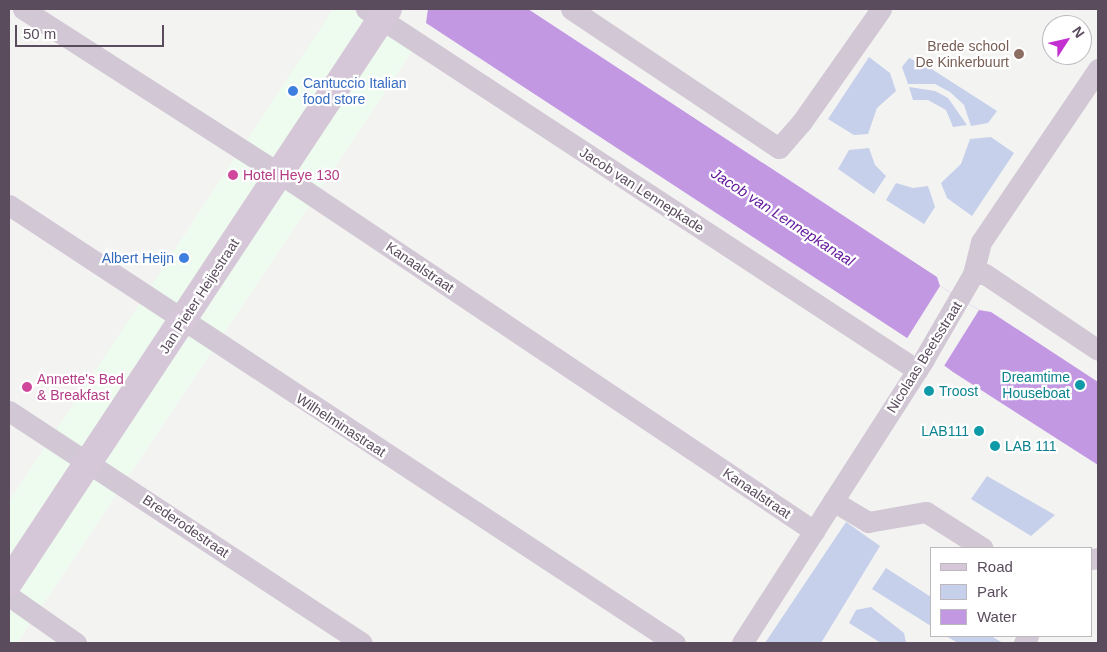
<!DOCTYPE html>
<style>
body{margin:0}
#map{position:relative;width:1107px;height:652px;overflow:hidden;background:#f3f3f2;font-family:Helvetica,sans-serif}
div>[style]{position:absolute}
.commercial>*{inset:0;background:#eefbef}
.green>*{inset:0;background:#c6d0eb}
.water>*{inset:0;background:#c298e3}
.pier>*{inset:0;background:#f3f3f2}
.street>*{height:21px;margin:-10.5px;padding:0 10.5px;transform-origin:10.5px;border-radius:10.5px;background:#d2c7d4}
.secondary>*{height:28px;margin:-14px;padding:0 14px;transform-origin:14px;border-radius:14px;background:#d5c7d7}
.dots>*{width:14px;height:14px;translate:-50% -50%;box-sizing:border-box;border:2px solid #fff;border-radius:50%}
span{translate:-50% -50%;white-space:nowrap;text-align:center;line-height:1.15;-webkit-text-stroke:4.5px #fff;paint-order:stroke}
.education-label{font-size:14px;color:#785e54}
.right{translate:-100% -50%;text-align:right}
.shop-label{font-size:14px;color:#366cbe}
.left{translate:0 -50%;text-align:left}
.hotel-label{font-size:14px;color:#b23c85}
.street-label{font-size:14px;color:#5a4b5d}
.culture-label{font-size:14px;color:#0d838f}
.water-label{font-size:15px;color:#651d9e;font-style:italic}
.frame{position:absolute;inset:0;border:10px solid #5a4b5d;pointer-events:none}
.legend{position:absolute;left:930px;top:547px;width:162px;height:90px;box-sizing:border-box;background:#fff;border:1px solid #bdb7be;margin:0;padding:6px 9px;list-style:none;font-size:15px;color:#5a4b5d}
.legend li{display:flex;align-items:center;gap:10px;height:25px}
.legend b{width:25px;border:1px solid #bdb7be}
.north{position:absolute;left:1042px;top:15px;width:50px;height:50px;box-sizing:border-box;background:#fff;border:1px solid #bdb7be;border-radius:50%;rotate:55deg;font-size:14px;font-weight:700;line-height:20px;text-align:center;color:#5a4b5d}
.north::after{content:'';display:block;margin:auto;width:18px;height:22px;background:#c32fd0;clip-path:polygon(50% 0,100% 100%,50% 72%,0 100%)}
.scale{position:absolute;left:15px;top:25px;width:149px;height:22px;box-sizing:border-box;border:2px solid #5a4b5d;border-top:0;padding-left:6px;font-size:15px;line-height:18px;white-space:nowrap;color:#5a4b5d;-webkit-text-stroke:4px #fff;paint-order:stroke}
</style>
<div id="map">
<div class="commercial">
<i style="clip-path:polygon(333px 9px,350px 9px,413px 50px,17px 643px,9px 643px,9px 502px)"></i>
</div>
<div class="green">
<i style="clip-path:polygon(869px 57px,890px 73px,896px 91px,877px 108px,868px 134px,854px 135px,828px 119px)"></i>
<i style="clip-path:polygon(909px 58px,930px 68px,997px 111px,988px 123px,971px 126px,964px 105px,950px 92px,935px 84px,908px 84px,902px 67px)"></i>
<i style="clip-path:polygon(909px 87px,935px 91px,948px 98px,967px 125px,953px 127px,946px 110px,928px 100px,913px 100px)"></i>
<i style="clip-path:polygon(991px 137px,1014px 153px,972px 216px,947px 198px,941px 183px,961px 164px,970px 139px)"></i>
<i style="clip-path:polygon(869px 148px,875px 165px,886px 176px,874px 194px,838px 169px,849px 150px)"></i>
<i style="clip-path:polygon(896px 183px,913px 188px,928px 186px,935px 207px,924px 224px,886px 200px)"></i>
<i style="clip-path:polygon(987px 476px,1055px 515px,1031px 536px,971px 499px)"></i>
<i style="clip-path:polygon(846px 522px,880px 546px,821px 643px,765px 643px)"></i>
<i style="clip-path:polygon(886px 568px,931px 597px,931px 626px,872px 589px)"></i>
<i style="clip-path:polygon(871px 607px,904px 633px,906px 643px,881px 643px,849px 623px,856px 610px)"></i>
<i style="clip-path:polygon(946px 636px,991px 636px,1003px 643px,958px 643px)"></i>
</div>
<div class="water">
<i style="clip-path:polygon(428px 9px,528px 9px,937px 277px,940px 286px,979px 310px,991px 312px,1098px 382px,1098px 465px,953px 372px,907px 338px,426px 23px)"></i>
</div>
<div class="pier">
<i style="clip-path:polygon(940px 286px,979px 310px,944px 366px,906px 340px)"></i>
</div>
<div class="street">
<i style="left:23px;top:9px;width:322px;rotate:32.7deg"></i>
<i style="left:294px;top:183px;width:626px;rotate:33.79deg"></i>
<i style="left:366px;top:9px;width:659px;rotate:33.23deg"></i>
<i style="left:571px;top:9px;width:250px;rotate:33.8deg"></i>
<i style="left:779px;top:148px;width:33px;rotate:-49deg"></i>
<i style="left:801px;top:123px;width:139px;rotate:-54.9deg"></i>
<i style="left:9px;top:205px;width:797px;rotate:33.33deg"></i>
<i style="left:973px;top:274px;width:12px"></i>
<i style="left:985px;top:274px;width:136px;rotate:33.9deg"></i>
<i style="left:9px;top:411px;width:422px;rotate:33.3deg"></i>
<i style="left:833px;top:501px;width:41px;rotate:31deg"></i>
<i style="left:868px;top:522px;width:59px;rotate:-9.8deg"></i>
<i style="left:926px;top:512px;width:67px;rotate:32.3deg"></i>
<i style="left:1091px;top:559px;width:7px;rotate:-8deg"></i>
<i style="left:9px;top:596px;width:82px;rotate:35deg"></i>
<i style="left:742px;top:643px;width:337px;rotate:-57.3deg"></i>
<i style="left:924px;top:359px;width:98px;rotate:-60deg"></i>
<i style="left:973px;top:274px;width:33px;rotate:-76deg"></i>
<i style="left:981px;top:242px;width:209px;rotate:-55.9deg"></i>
<i style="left:1024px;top:643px;width:8px;rotate:-60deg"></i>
</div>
<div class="secondary">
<i style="left:9px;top:582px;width:687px;rotate:-56.52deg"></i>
</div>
<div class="dots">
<i style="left:1019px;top:54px;background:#8d6e63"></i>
<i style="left:293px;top:91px;background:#3f7fe0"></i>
<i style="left:233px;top:175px;background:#d1479c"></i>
<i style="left:184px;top:258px;background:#3f7fe0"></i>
<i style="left:1080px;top:385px;background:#0f9aa8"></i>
<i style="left:27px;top:387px;background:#d1479c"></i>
<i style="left:929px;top:391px;background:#0f9aa8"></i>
<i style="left:979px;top:431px;background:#0f9aa8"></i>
<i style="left:995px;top:446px;background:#0f9aa8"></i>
</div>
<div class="education-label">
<span class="right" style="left:1009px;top:54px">Brede school<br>De Kinkerbuurt</span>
</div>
<div class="shop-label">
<span class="left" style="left:303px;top:91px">Cantuccio Italian<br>food store</span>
<span class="right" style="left:174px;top:258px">Albert Heijn</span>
</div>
<div class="hotel-label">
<span class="left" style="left:243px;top:175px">Hotel Heye 130</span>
<span class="left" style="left:37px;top:387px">Annette's Bed<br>&amp; Breakfast</span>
</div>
<div class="street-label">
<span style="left:642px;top:190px;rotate:33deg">Jacob van Lennepkade</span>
<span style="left:420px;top:267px;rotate:34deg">Kanaalstraat</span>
<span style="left:199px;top:296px;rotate:-57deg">Jan Pieter Heijestraat</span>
<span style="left:924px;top:357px;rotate:-58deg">Nicolaas Beetsstraat</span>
<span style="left:341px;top:425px;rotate:33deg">Wilhelminastraat</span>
<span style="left:757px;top:493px;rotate:34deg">Kanaalstraat</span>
<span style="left:186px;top:526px;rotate:34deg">Brederodestraat</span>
</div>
<div class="culture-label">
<span class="right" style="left:1070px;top:385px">Dreamtime<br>Houseboat</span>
<span class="left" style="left:939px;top:391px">Troost</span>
<span class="right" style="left:969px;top:431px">LAB111</span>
<span class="left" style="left:1005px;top:446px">LAB 111</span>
</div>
<div class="water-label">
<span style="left:783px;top:217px;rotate:33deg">Jacob van Lennepkanaal</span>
</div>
<div class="frame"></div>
<ul class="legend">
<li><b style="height:6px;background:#d5c7d7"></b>Road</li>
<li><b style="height:14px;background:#c6d0eb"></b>Park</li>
<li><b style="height:14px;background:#c298e3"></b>Water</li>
</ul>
<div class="north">N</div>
<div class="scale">50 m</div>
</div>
